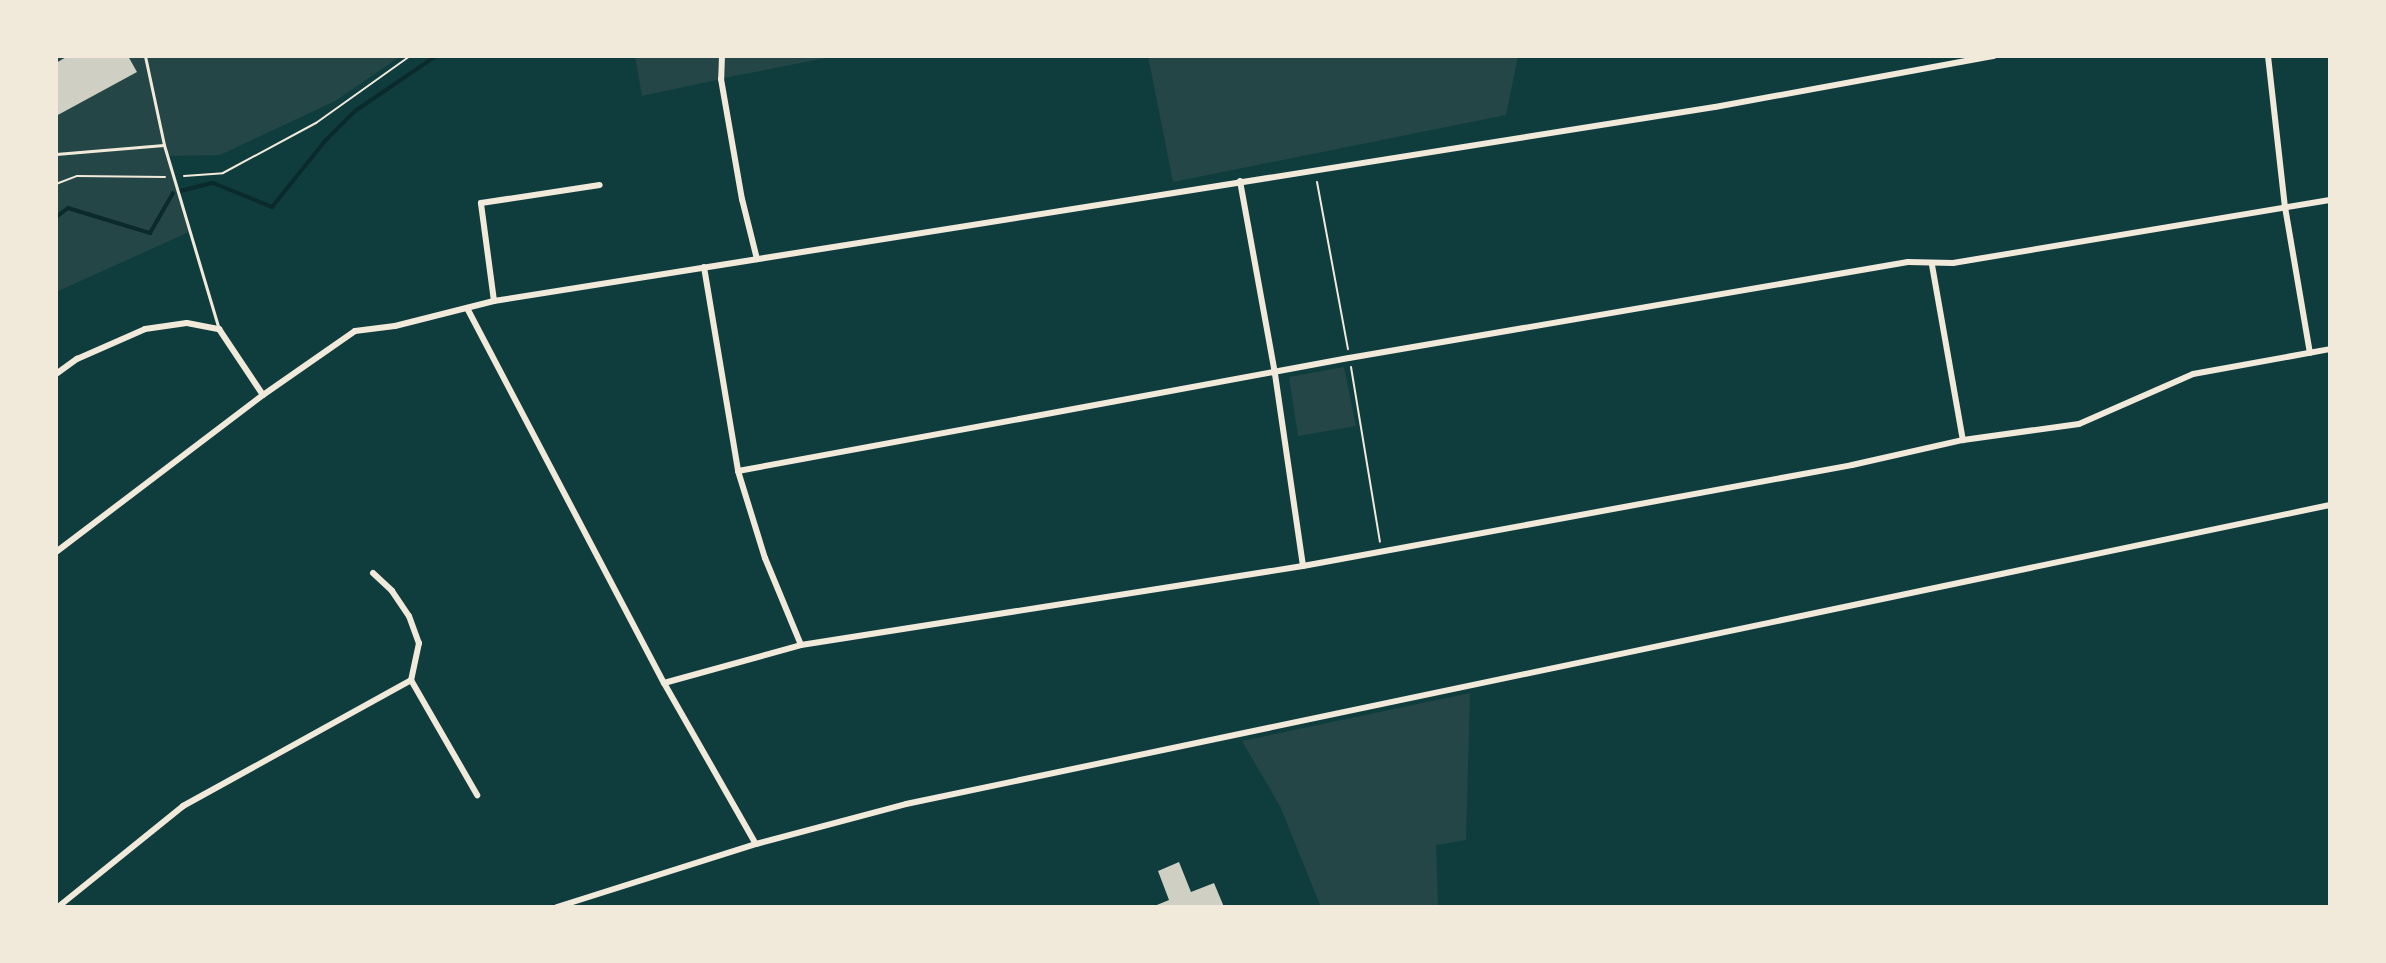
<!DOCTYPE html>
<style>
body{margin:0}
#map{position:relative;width:2386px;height:963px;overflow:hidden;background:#0f3d3e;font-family:Cabin,sans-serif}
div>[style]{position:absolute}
.green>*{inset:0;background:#244646}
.stream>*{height:4px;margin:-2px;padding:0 2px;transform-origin:2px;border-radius:2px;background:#0a2a2b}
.building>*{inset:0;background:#cfcfc3}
.path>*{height:2px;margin:-1px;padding:0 1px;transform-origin:1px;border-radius:1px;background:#f1e9da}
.service>*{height:3px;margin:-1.5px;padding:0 1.5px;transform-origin:1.5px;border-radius:1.5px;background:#f1e9da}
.minor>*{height:6px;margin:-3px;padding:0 3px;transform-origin:3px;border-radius:3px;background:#f1e9da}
span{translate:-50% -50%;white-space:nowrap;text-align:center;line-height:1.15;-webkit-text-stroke:7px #f1e9da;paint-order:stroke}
.frame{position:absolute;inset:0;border:58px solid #f1e9da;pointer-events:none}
</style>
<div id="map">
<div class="green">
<i style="clip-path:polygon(56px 56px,401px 56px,335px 101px,220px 155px,167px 156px,189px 232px,56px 292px)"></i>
<i style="clip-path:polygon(635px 56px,722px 56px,721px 79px,642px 96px)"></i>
<i style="clip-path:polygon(725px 56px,836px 56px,724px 78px)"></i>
<i style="clip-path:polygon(1148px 56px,1518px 56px,1506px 115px,1173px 182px)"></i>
<i style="clip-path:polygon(1344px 367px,1356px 426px,1298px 436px,1289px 377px)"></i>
<i style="clip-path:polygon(1470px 693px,1466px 840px,1436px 845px,1438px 907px,1321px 907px,1280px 806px,1242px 741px)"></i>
</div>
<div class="stream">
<i style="left:180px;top:191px;width:34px;rotate:-14deg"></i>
<i style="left:213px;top:183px;width:64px;rotate:22.1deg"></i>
<i style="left:272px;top:207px;width:85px;rotate:-51.2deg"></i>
<i style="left:325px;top:141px;width:42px;rotate:-45deg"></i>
<i style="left:355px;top:111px;width:98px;rotate:-34.2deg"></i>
<i style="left:56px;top:217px;width:15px;rotate:-37deg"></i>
<i style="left:68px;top:208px;width:86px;rotate:17deg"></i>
<i style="left:150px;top:233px;width:46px;rotate:-60.1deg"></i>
</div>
<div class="building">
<i style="clip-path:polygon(68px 56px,128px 56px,137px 72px,56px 116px,56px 63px)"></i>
<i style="clip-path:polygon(1179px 862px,1191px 892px,1214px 883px,1224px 907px,1152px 907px,1169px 900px,1158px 871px)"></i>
</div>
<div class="path">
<i style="left:184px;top:176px;width:39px;rotate:-4deg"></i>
<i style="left:223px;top:173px;width:106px;rotate:-28.3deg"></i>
<i style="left:316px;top:123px;width:115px;rotate:-35.5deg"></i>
<i style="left:1317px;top:182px;width:170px;rotate:79.5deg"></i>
<i style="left:56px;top:184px;width:22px;rotate:-21deg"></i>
<i style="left:77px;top:176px;width:88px;rotate:0.7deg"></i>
<i style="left:1351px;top:367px;width:177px;rotate:80.6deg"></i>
</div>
<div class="service">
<i style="left:145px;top:56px;width:91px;rotate:77.9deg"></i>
<i style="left:56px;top:154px;width:108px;rotate:-4.8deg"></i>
<i style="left:164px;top:145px;width:192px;rotate:73.4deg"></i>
</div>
<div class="minor">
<i style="left:722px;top:56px;width:23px;rotate:92deg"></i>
<i style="left:721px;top:79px;width:122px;rotate:80.1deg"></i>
<i style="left:742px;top:199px;width:62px;rotate:76deg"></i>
<i style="left:2268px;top:56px;width:152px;rotate:83.6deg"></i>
<i style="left:2285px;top:207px;width:148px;rotate:80.3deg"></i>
<i style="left:1240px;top:181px;width:196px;rotate:79.7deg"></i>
<i style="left:1275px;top:374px;width:194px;rotate:81.7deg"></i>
<i style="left:1932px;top:265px;width:178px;rotate:80deg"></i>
<i style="left:704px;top:267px;width:207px;rotate:80.5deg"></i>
<i style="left:738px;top:471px;width:91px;rotate:72.8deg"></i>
<i style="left:765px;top:558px;width:94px;rotate:67.5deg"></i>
<i style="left:494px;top:301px;width:99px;rotate:-97.6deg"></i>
<i style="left:481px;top:203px;width:120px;rotate:-8.6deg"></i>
<i style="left:467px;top:308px;width:424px;rotate:62.3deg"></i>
<i style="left:664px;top:683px;width:185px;rotate:60.3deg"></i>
<i style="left:56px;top:374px;width:26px;rotate:-36deg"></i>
<i style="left:77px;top:359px;width:74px;rotate:-23.8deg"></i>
<i style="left:145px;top:329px;width:42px;rotate:-8.1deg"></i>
<i style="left:187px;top:323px;width:33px;rotate:11deg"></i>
<i style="left:219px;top:329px;width:79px;rotate:56.3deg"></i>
<i style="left:738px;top:471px;width:621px;rotate:-10.48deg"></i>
<i style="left:1349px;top:358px;width:567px;rotate:-9.74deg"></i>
<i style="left:1908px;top:262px;width:45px;rotate:1.3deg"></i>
<i style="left:1953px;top:263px;width:382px;rotate:-9.5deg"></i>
<i style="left:56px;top:552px;width:260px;rotate:-37.2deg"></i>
<i style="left:263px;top:395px;width:112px;rotate:-34.8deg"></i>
<i style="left:355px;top:331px;width:40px;rotate:-7.1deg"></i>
<i style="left:395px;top:326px;width:102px;rotate:-14.2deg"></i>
<i style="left:494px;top:301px;width:1236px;rotate:-9.03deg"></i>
<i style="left:1715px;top:107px;width:284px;rotate:-10.4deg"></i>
<i style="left:373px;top:573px;width:26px;rotate:43deg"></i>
<i style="left:392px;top:591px;width:30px;rotate:56deg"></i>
<i style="left:409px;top:616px;width:29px;rotate:70deg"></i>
<i style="left:419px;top:643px;width:38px;rotate:102deg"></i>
<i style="left:664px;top:683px;width:142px;rotate:-15.5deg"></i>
<i style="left:801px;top:645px;width:508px;rotate:-8.94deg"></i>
<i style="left:1303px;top:566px;width:558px;rotate:-10.42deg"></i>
<i style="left:1852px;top:465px;width:114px;rotate:-12.7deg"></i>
<i style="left:1963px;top:440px;width:117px;rotate:-7.9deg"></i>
<i style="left:2079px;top:424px;width:124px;rotate:-23.7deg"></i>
<i style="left:2193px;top:374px;width:139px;rotate:-10.3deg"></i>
<i style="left:58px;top:907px;width:161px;rotate:-38.9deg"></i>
<i style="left:183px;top:806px;width:260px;rotate:-28.9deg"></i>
<i style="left:411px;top:680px;width:133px;rotate:60.1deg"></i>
<i style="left:557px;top:907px;width:209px;rotate:-17.6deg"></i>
<i style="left:756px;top:844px;width:155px;rotate:-14.9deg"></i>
<i style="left:906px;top:804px;width:1455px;rotate:-11.86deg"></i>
</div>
<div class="frame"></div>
</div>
